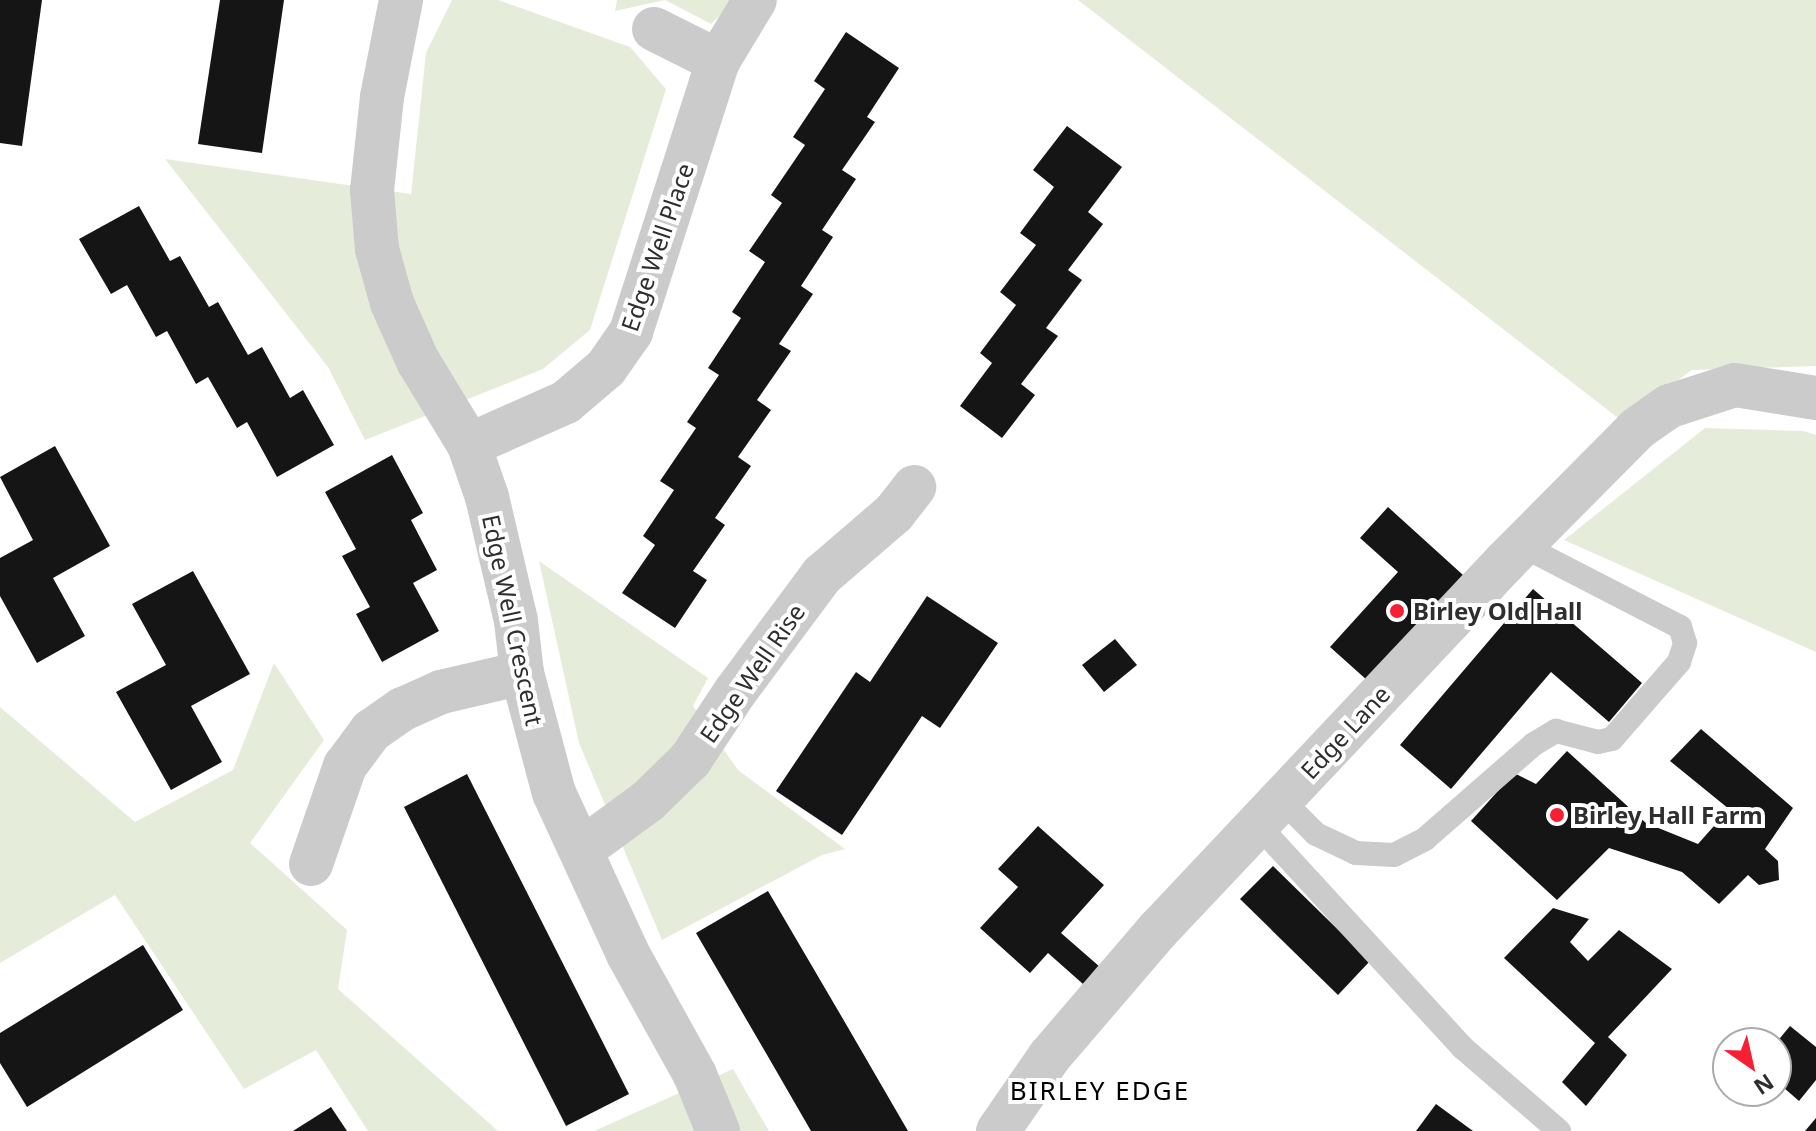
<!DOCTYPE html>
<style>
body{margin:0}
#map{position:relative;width:1816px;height:1131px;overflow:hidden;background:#fff;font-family:"Noto Sans",sans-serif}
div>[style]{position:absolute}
.green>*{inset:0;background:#e5edda}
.building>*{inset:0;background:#151515}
.service>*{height:24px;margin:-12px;padding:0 12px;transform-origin:12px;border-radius:12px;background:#cbcbcb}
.minor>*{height:44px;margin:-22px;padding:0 22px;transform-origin:22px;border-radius:22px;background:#cbcbcb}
.dots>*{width:22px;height:22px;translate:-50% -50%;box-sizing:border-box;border:4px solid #fff;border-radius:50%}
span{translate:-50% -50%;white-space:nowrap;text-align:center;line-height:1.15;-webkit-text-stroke:8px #fff;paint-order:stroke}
.street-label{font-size:24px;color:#2e2e2e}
.poi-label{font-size:24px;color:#2e2e2e;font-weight:700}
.left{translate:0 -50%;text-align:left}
.neighbourhood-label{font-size:26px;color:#000;letter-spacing:2px}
.north{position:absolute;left:1712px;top:1027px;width:80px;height:80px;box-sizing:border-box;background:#fff;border:2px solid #ababab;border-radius:50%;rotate:146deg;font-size:22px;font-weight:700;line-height:32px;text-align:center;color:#2e2e2e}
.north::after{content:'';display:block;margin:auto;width:28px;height:36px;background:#f61f34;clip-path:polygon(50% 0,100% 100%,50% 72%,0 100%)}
</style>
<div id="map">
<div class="green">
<i style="clip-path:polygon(452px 0,498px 0,630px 47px,666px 89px,590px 330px,543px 369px,365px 440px,328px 367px,165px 159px,411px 194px,426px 53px)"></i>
<i style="clip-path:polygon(617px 0,665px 0,615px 11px)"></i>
<i style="clip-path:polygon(665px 0,736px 0,711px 24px)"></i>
<i style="clip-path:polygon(1078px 0,1816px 0,1816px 366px,1692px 370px,1622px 421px)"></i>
<i style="clip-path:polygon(1705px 428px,1803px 431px,1816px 435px,1816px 652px,1564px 540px)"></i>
<i style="clip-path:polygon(539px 561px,708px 678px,693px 706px,738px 770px,845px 849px,822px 855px,662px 940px,579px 743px)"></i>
<i style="clip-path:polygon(274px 663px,324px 740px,250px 843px,347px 930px,338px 989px,498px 1131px,368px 1131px,316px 1050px,244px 1089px,115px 895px,0 963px,0 707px,135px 822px,233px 770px)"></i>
<i style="clip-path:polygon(733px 1069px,769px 1131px,594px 1131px)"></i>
</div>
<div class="building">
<i style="clip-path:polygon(0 0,42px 0,22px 146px,0 143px)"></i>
<i style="clip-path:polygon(220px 0,284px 0,262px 153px,198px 144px)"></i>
<i style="clip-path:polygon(846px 32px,899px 68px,867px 117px,875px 122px,842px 170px,856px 179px,822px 230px,833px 237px,801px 286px,813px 294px,779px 344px,791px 351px,757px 400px,771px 410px,738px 457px,751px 466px,715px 518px,725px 525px,693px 571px,707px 580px,675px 628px,622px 593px,655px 545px,643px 536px,674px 490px,660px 481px,696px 428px,687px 422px,719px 375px,708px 368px,741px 318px,732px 312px,765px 262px,749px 251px,782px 203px,771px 195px,805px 145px,793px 137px,825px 89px,814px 81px)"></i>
<i style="clip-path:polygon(1067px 126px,1122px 167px,1088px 212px,1103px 224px,1068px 270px,1082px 280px,1046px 328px,1058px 336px,1021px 384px,1035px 395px,1002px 438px,960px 406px,992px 363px,980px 353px,1016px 305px,1000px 292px,1036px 245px,1020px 233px,1054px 187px,1033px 170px)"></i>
<i style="clip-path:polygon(139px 206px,170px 261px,180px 256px,209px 307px,218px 302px,248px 355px,262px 347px,290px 398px,303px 390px,334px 445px,277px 477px,247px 422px,237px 428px,208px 377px,196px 384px,167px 331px,156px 337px,127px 285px,111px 294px,79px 239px)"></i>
<i style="clip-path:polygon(55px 446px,110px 546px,53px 578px,85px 636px,37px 663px,0 596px,0 558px,33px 540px,0 477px)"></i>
<i style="clip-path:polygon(392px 455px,423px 513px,411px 520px,437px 570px,413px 583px,439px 631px,382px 662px,356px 614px,370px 607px,342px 556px,356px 549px,325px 492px)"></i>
<i style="clip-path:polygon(1388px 507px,1463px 575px,1368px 681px,1330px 647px,1398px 572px,1360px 538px)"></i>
<i style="clip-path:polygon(193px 571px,250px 674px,191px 706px,222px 762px,171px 790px,116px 692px,166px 665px,132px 604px)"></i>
<i style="clip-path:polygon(1533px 589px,1642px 683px,1609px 722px,1551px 672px,1451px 789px,1400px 745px)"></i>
<i style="clip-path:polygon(927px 596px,998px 643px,940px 728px,922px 716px,842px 835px,776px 791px,856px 672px,870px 682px)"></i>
<i style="clip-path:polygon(1115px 639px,1137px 665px,1104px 692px,1082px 665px)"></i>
<i style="clip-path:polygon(1701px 729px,1793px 808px,1765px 849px,1778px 861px,1779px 880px,1759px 885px,1748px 875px,1719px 904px,1682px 872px,1609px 848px,1557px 900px,1471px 821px,1514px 773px,1536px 784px,1567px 751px,1646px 823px,1698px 844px,1729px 809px,1670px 761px)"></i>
<i style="clip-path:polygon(467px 774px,629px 1094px,566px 1126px,404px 807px)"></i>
<i style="clip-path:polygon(1038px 826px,1104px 885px,1061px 933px,1100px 967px,1083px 984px,1048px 953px,1030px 973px,980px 928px,1018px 887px,998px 869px)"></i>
<i style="clip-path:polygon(1273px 866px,1370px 961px,1338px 995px,1240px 899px)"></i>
<i style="clip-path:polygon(768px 891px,843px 1019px,908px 1131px,811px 1131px,770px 1060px,696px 933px)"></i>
<i style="clip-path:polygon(1553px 908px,1589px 919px,1570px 942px,1588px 961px,1619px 930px,1672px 969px,1608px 1037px,1627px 1055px,1586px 1106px,1562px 1082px,1595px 1043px,1504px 958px)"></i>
<i style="clip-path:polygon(143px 945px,183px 1010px,27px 1107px,0 1063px,0 1033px)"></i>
<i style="clip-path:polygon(1790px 1026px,1816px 1047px,1816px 1080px,1799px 1101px,1776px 1081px,1776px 1043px)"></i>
<i style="clip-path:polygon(1436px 1104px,1473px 1131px,1416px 1131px)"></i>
<i style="clip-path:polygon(331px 1107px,347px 1131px,293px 1131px)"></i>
<i style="clip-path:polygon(1816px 1118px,1816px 1131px,1805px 1131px)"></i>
</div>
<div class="service">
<i style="left:1281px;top:799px;width:49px;rotate:45deg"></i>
<i style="left:1316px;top:834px;width:44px;rotate:25.4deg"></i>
<i style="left:1356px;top:853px;width:38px;rotate:3deg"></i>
<i style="left:1394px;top:855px;width:35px;rotate:-27deg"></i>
<i style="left:1425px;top:839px;width:145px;rotate:-41.1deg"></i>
<i style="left:1534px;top:744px;width:26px;rotate:-31deg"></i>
<i style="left:1556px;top:731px;width:43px;rotate:14.7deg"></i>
<i style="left:1598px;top:742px;width:14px;rotate:-12deg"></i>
<i style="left:1612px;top:739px;width:102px;rotate:-49deg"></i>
<i style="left:1679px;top:662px;width:20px;rotate:-72deg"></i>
<i style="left:1685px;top:643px;width:17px;rotate:-107deg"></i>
<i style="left:1680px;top:627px;width:177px;rotate:-152.7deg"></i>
<i style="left:1258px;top:825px;width:303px;rotate:47.4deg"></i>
<i style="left:1463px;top:1048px;width:127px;rotate:40.8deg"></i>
</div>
<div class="minor">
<i style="left:401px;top:0;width:99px;rotate:101.1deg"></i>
<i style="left:382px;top:97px;width:94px;rotate:96.1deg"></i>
<i style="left:372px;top:190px;width:59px;rotate:85.2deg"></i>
<i style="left:377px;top:249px;width:56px;rotate:74.5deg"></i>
<i style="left:392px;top:303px;width:64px;rotate:65.9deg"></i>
<i style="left:418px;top:361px;width:98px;rotate:58.7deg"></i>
<i style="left:469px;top:445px;width:55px;rotate:70.9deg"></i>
<i style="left:487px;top:497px;width:127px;rotate:76.8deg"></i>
<i style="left:516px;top:621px;width:52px;rotate:83.4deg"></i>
<i style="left:522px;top:673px;width:124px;rotate:75.1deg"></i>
<i style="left:554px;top:793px;width:177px;rotate:65.3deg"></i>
<i style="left:628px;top:954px;width:138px;rotate:61deg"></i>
<i style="left:695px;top:1075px;width:61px;rotate:67.7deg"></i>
<i style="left:654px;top:29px;width:72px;rotate:26.6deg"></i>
<i style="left:469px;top:445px;width:106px;rotate:-23.9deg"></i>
<i style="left:566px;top:402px;width:52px;rotate:-40.4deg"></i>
<i style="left:606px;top:368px;width:44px;rotate:-55.2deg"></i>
<i style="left:631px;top:332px;width:285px;rotate:-72.2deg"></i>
<i style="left:718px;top:61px;width:71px;rotate:-58.8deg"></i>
<i style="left:581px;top:850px;width:83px;rotate:-36.2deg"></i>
<i style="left:648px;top:801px;width:59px;rotate:-44.3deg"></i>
<i style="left:690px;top:760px;width:82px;rotate:-56.5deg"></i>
<i style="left:735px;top:692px;width:146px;rotate:-53.4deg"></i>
<i style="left:822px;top:575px;width:95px;rotate:-40.7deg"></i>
<i style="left:894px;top:513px;width:33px;rotate:-52deg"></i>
<i style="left:311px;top:864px;width:104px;rotate:-70.9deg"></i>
<i style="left:345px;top:766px;width:44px;rotate:-53.4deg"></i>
<i style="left:371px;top:731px;width:39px;rotate:-35deg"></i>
<i style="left:403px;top:709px;width:42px;rotate:-24.1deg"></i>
<i style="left:441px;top:692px;width:83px;rotate:-13.2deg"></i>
<i style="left:998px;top:1131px;width:90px;rotate:-55.4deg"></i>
<i style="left:1049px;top:1057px;width:167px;rotate:-49.4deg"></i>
<i style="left:1158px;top:930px;width:507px;rotate:-46.68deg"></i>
<i style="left:1506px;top:561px;width:187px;rotate:-45.2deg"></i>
<i style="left:1638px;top:428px;width:39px;rotate:-35deg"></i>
<i style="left:1670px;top:406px;width:68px;rotate:-17.9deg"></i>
<i style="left:1735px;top:385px;width:82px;rotate:9.1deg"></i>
</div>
<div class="dots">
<i style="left:1397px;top:611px;background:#f61f34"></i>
<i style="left:1557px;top:815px;background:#f61f34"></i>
</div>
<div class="street-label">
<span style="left:657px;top:247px;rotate:-71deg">Edge Well Place</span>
<span style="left:513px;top:620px;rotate:78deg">Edge Well Crescent</span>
<span style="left:752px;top:673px;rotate:-55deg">Edge Well Rise</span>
<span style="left:1345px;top:732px;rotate:-47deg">Edge Lane</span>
</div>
<div class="poi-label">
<span class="left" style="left:1413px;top:611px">Birley Old Hall</span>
<span class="left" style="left:1573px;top:815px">Birley Hall Farm</span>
</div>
<div class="neighbourhood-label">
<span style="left:1100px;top:1091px">BIRLEY EDGE</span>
</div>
<div class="north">N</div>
</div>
